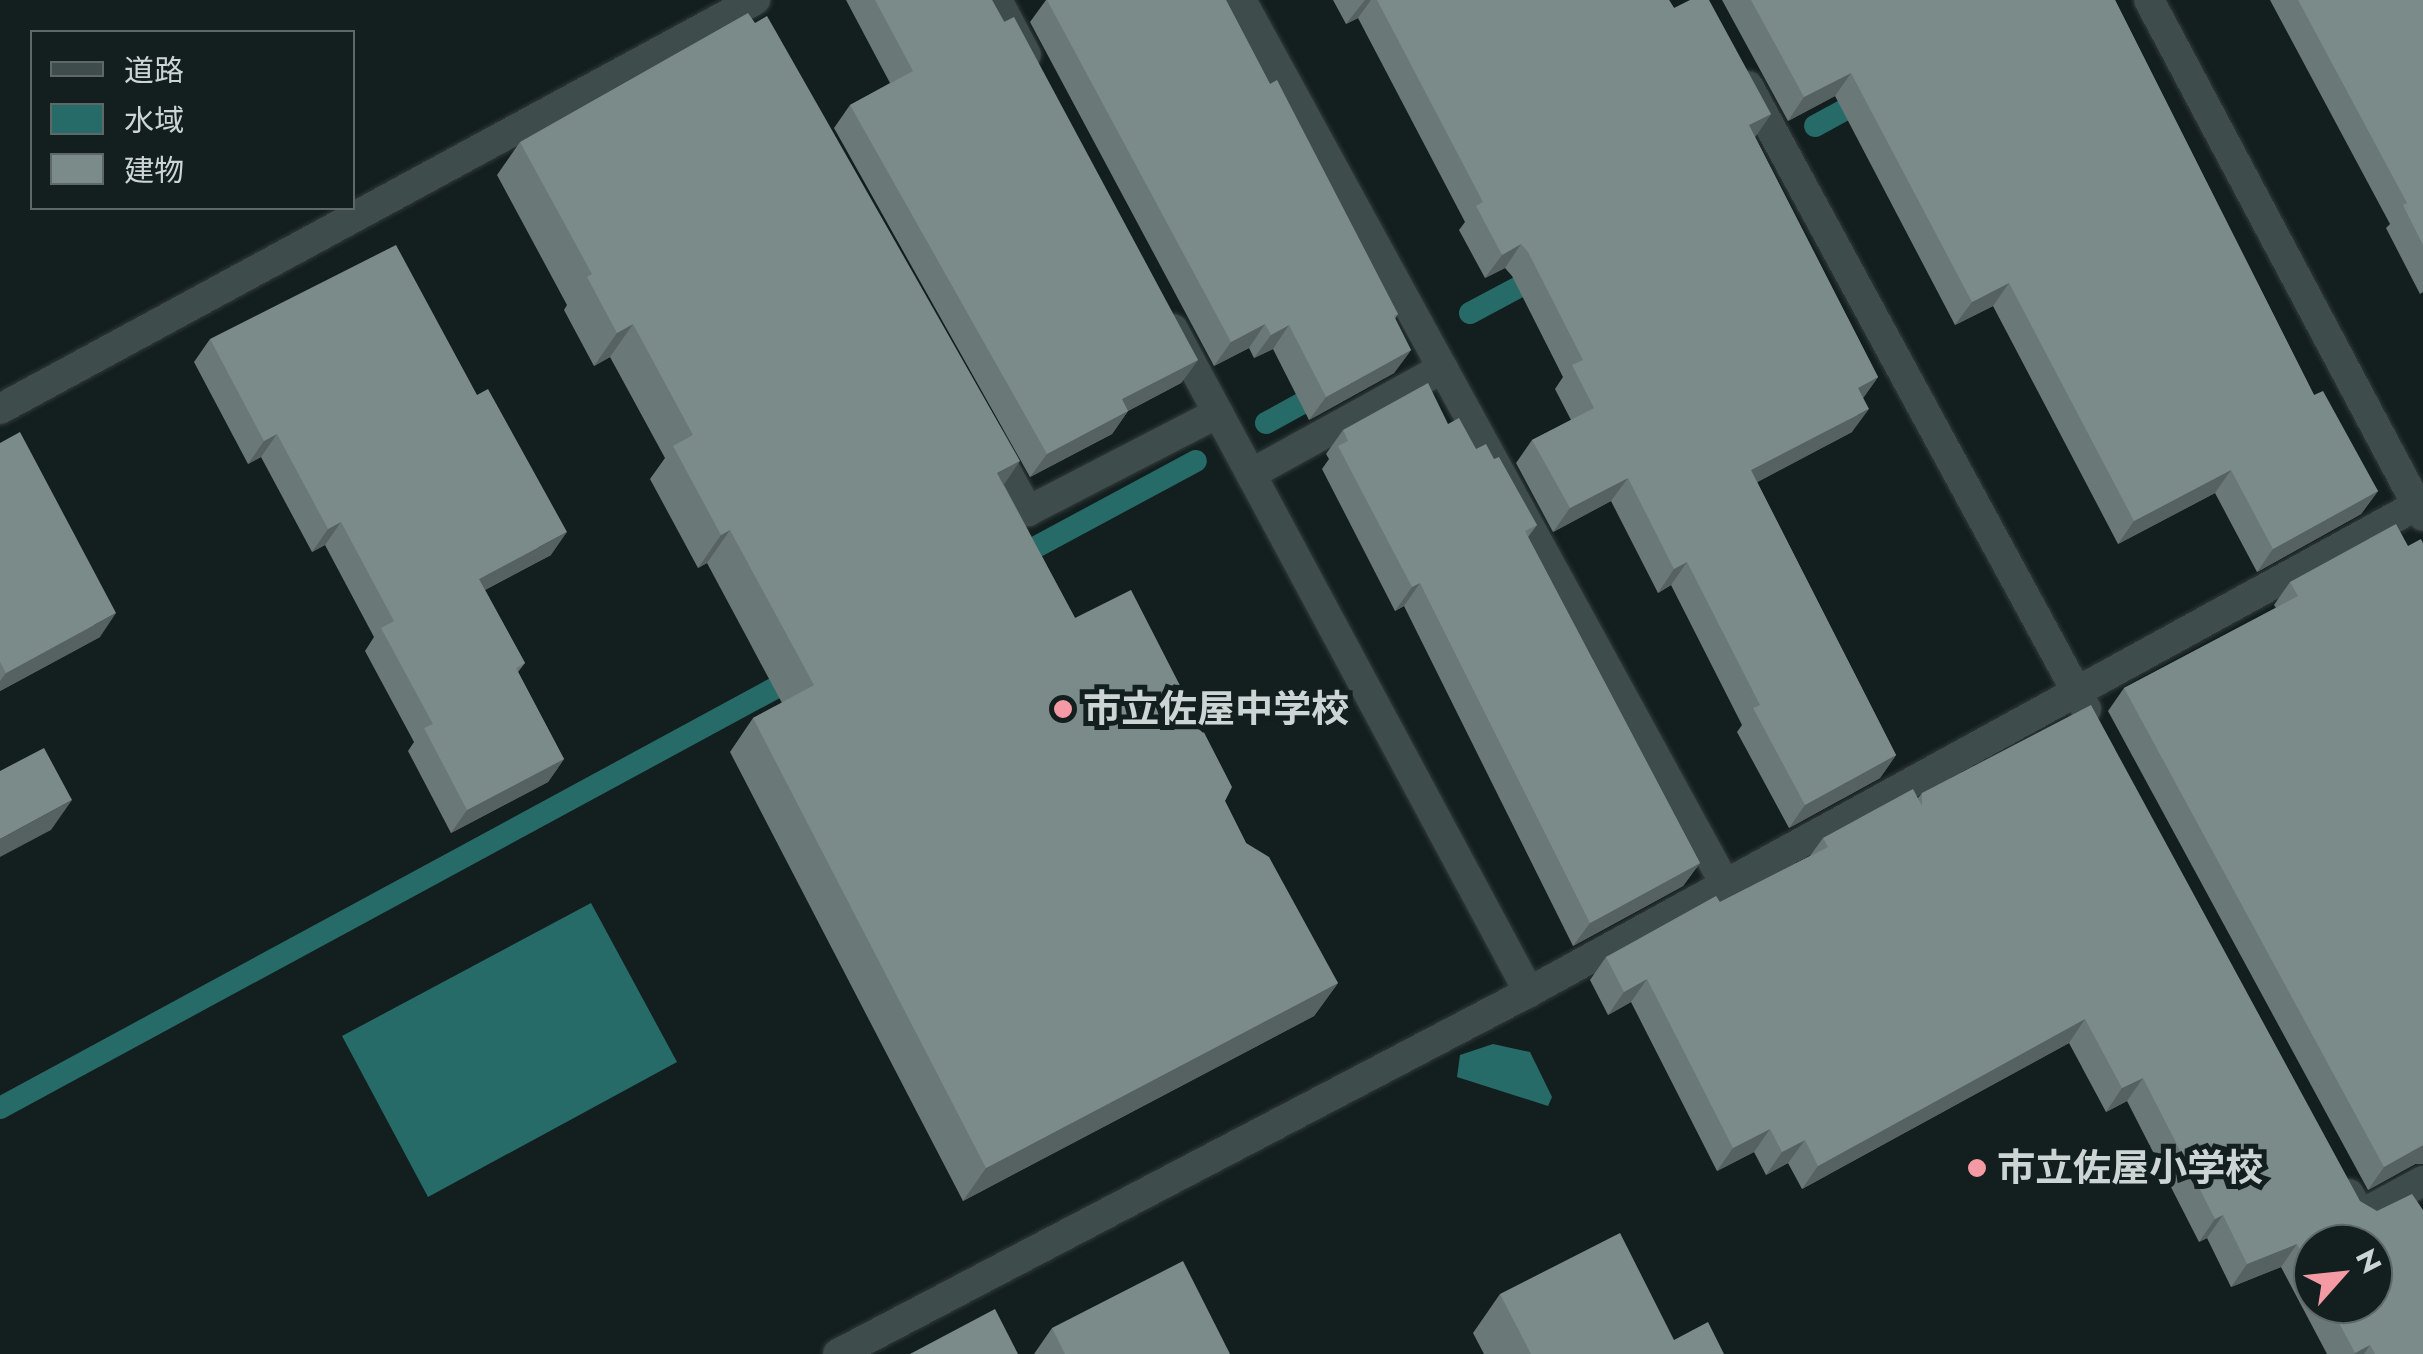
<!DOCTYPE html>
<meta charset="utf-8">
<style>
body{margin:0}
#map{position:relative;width:2423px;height:1354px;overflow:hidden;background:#121f1e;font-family:Jost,"Noto Sans JP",sans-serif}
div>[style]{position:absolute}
.water>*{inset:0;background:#276b68}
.stream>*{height:22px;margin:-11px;padding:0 11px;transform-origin:11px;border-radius:11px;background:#276b68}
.roads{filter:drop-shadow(0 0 2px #323a39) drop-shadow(0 0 2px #323a39)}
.minor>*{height:30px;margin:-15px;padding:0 15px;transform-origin:15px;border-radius:15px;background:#3e4c4b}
.wall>*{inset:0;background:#6a7877}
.shaded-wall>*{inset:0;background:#566161}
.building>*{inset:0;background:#7b8b8a}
.dots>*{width:28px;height:28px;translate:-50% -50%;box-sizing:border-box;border:5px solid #121f1e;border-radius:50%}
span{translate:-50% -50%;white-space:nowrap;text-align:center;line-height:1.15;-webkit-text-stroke:10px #121f1e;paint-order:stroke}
.poi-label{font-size:38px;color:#cdd5d4;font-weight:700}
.left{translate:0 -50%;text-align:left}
.legend{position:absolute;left:30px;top:30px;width:325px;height:180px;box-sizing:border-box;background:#121f1e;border:2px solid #5d6867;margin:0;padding:12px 18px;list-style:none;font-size:30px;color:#cdd5d4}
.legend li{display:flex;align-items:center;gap:20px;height:50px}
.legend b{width:50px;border:2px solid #5d6867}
.north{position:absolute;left:2293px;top:1224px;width:100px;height:100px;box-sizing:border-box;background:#121f1e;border:2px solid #5d6867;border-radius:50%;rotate:63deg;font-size:28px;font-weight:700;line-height:40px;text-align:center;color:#cdd5d4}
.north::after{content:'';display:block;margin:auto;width:35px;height:45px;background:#f49aa5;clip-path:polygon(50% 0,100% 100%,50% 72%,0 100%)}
</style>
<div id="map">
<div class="water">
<i style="clip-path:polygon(591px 903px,677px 1062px,428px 1197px,342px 1036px)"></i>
<i style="clip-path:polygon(1493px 1044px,1530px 1052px,1552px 1097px,1548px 1106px,1457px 1077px,1460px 1055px)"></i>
</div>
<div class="stream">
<i style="left:1815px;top:126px;width:63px;rotate:-28.6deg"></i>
<i style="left:1470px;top:313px;width:83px;rotate:-28.1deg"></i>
<i style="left:1266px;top:423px;width:68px;rotate:-28.8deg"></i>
<i style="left:1010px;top:561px;width:211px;rotate:-28.3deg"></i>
<i style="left:0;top:1108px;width:911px;rotate:-28.45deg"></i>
</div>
<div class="roads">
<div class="minor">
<i style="left:997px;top:0;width:62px;rotate:62.2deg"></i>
<i style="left:1241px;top:0;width:1008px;rotate:61.3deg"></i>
<i style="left:2149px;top:0;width:584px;rotate:62.03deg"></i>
<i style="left:1748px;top:86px;width:709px;rotate:61.52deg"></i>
<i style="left:1173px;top:329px;width:753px;rotate:61.77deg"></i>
<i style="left:0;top:409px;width:859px;rotate:-28.45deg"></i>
<i style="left:991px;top:444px;width:77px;rotate:61.1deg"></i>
<i style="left:1028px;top:511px;width:214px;rotate:-27.3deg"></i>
<i style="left:1251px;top:474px;width:219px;rotate:-28.9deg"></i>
<i style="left:2349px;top:1194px;width:24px;rotate:62deg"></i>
<i style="left:2360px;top:1215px;width:72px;rotate:-28.4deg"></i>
<i style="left:838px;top:1354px;width:780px;rotate:-27.65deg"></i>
<i style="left:1529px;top:992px;width:1019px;rotate:-28.73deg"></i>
</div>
</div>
<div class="wall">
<i style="clip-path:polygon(846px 0,992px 0,1198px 360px,1181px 383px,1128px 411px,1112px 434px,1030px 477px,834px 128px,850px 105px,890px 83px)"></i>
<i style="clip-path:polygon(1046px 0,1226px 0,1270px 84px,1398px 314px,1395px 319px,1411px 350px,1394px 373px,1309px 420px,1273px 349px,1254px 358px,1249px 348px,1214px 366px,1030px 22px)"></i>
<i style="clip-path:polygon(1333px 0,1669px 0,1674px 8px,1771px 114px,1755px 137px,1878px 377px,1863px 398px,1852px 432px,1757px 482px,1896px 755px,1880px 778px,1789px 828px,1737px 732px,1742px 725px,1671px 585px,1658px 593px,1611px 501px,1553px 532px,1516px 463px,1532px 440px,1571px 420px,1555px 389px,1563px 377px,1512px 276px,1505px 268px,1485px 278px,1459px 230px,1465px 222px,1358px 18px,1346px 24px)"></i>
<i style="clip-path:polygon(1722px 0,2115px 0,2314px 395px,2378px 491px,2361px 514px,2257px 572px,2215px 493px,2118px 544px,1993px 306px,1955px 325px,1835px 96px,1788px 121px)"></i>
<i style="clip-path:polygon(2270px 0,2423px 0,2423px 292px,2420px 294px,2386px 228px,2390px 224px)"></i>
<i style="clip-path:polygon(520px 142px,1004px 485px,1075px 618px,1225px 801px,1246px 843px,1338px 983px,1314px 1016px,963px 1201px,730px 752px,753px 718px,782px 703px,707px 563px,698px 568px,650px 479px,665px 458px,610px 357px,594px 366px,564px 310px,567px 305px,497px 175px)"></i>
<i style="clip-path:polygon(210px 339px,551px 555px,485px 590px,525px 663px,518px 672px,564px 759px,548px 782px,451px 833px,408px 751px,414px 742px,365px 651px,374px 637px,325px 545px,312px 552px,261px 457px,248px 464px,194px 362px)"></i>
<i style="clip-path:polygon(1448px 424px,1476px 449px,1494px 459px,1537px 525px,1528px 537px,1700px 863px,1683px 886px,1573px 946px,1404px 606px,1395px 611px,1322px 469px,1329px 459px,1326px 454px,1343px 430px)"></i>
<i style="clip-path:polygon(0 443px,100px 637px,0 691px)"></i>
<i style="clip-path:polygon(2423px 543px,2423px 1164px,2415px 1164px,2368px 1190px,2108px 711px,2124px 688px,2276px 608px,2274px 605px,2290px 582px)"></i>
<i style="clip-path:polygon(evenodd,1922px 793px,2423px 1354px,2327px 1354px,2281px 1267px,2231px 1287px,2207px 1238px,2199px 1242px,2127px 1101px,2106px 1112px,2069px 1043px,1802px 1189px,1788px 1163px,1766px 1175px,1754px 1152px,1717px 1171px,1631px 1002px,1608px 1015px,1590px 980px,1606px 957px,1720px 902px,1810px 856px,1823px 838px,1918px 798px,1922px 793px,2313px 1244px,2373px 1304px,2313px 1304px,2313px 1244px)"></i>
<i style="clip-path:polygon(1500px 1294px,1674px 1340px,1724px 1354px,1484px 1354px,1473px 1333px)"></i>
<i style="clip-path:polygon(1052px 1328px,1230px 1354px,1034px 1354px)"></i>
</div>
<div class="shaded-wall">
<i style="clip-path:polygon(1365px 0,1371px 0,1358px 18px,1346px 24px)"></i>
<i style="clip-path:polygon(1851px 73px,1835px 96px,1788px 121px,1804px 97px)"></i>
<i style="clip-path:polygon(1771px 114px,1754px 138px,1749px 125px)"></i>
<i style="clip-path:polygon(1521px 244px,1505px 268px,1485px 278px,1502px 255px)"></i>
<i style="clip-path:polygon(2009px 283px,1993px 306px,1955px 325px,1972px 302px)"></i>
<i style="clip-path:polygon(633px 324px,610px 357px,594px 366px,617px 333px)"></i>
<i style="clip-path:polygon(1265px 324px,1249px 348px,1214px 366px,1231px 342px)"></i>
<i style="clip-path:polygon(1289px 325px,1273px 349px,1254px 358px,1271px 335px)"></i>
<i style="clip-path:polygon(1411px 350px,1394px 373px,1309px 420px,1326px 397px)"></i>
<i style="clip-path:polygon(1198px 360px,1181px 383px,1128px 411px,1112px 434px,1030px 477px,1047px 454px,1122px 399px)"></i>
<i style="clip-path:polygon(1878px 377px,1861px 401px,1858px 388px)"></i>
<i style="clip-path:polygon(1869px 409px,1852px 432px,1735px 494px,1751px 470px)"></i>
<i style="clip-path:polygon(277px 434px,261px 457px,248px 464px,264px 441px)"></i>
<i style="clip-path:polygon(1020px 461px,997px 495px,997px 473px)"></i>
<i style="clip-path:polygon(2231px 470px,2215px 493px,2118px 544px,2134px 521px)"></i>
<i style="clip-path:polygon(1628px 478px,1611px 501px,1553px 532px,1570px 508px)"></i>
<i style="clip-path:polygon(2378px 491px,2361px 514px,2257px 572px,2273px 549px)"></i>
<i style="clip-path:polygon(341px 522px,325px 545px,312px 552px,328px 529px)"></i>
<i style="clip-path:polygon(730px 530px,707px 563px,698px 568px,721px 535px)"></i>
<i style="clip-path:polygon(567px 532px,551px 555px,463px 601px,479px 579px)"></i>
<i style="clip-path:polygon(1687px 562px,1671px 585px,1658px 593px,1674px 569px)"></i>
<i style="clip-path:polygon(1420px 583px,1404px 606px,1395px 611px,1412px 587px)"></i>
<i style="clip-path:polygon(116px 613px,100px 637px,0 691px,0 681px,6px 673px)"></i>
<i style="clip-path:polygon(1896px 755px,1880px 778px,1789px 828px,1805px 805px)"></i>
<i style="clip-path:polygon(564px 759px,548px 782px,451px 833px,467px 810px)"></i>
<i style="clip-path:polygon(72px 800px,51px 830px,0 857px,0 839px)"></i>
<i style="clip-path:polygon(1700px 863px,1683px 886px,1573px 946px,1590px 923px)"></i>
<i style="clip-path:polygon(1647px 979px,1631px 1002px,1608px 1015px,1624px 992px)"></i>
<i style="clip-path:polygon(1338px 983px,1314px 1016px,963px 1201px,986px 1168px)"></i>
<i style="clip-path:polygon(2085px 1019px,2069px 1043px,1802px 1189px,1818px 1166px)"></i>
<i style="clip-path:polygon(2143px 1078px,2127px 1101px,2106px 1112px,2122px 1088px)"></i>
<i style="clip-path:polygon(1770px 1129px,1754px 1152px,1717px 1171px,1733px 1148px)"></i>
<i style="clip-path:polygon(1805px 1140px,1788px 1163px,1766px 1175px,1782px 1152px)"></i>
<i style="clip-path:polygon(2423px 1145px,2423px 1164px,2415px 1164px,2368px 1190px,2384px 1167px)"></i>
<i style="clip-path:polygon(2223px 1215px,2207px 1238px,2199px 1242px,2215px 1219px)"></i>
<i style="clip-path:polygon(2297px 1244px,2281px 1267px,2231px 1287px,2247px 1264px)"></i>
<i style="clip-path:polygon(2370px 1345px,2364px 1354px,2354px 1354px,2355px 1353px)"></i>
</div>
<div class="building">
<i style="clip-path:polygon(875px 0,992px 0,1004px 22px,1014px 17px,1198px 360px,1122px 399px,1128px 411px,1047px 454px,850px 105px,913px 71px)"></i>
<i style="clip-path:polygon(1047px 0,1226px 0,1270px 84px,1277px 80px,1398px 314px,1394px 316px,1411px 350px,1326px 397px,1289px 325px,1271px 335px,1265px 324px,1231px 342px)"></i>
<i style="clip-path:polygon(1377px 0,1669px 0,1674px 8px,1690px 0,1709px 0,1771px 114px,1749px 125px,1878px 377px,1858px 388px,1869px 409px,1751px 470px,1896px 755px,1805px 805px,1753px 708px,1760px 705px,1687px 562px,1674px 569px,1628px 478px,1570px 508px,1532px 440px,1594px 408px,1572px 365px,1583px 360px,1528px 252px,1521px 244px,1502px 255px,1476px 206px,1483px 202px)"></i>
<i style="clip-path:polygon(1751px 0,2115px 0,2314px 395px,2323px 391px,2378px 491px,2273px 549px,2231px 470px,2134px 521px,2009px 283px,1972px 302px,1851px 73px,1804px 97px)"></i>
<i style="clip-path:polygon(2298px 0,2423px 0,2423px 245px,2403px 205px,2407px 203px)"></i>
<i style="clip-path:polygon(748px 13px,755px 23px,767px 16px,1020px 461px,997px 473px,1075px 618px,1131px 590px,1232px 787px,1225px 801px,1246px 843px,1269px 857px,1338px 983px,986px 1168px,753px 718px,814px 685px,730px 530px,721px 535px,673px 446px,693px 435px,633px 324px,617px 333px,587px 277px,592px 274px,520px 142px)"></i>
<i style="clip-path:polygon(396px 245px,477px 395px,488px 389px,567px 532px,479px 579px,525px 663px,516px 668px,564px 759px,467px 810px,424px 728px,433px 724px,381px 628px,394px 621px,341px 522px,328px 529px,277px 434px,264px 441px,210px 339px)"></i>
<i style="clip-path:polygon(1428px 383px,1448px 424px,1459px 418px,1476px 449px,1486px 444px,1494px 459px,1499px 457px,1537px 525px,1525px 531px,1700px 863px,1590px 923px,1420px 583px,1412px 587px,1338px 446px,1348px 441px,1343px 430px)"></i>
<i style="clip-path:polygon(20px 432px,116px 613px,6px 673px,0 662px,0 443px)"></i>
<i style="clip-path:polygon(2396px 524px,2408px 546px,2421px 539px,2423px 543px,2423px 1145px,2384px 1167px,2124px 688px,2298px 596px,2290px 582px)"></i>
<i style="clip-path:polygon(2091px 705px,2360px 1201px,2377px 1211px,2412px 1194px,2423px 1210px,2423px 1354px,2375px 1354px,2370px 1345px,2355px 1353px,2329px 1304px,2373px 1304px,2373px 1244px,2313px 1244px,2313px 1274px,2297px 1244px,2247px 1264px,2223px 1215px,2215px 1219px,2143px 1078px,2122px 1088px,2085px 1019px,1818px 1166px,1805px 1140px,1782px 1152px,1770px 1129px,1733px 1148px,1647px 979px,1624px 992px,1606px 957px,1716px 896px,1720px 902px,1828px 847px,1823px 838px,1913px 789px,1922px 806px,1922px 793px)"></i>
<i style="clip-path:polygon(44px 748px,72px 800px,0 839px,0 771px)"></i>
<i style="clip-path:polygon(1620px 1233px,1674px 1340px,1708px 1322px,1724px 1354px,1531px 1354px,1500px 1294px)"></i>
<i style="clip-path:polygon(1183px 1261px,1230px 1354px,1065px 1354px,1052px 1328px)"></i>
<i style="clip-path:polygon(995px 1309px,1018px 1354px,910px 1354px)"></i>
</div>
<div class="dots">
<i style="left:1063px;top:709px;background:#f49aa5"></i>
<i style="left:1977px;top:1168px;background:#f49aa5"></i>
</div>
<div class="poi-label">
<span class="left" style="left:1083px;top:709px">市立佐屋中学校</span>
<span class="left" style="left:1997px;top:1168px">市立佐屋小学校</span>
</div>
<ul class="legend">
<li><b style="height:12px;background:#3e4c4b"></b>道路</li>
<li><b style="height:28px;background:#276b68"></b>水域</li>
<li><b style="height:28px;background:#7b8b8a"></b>建物</li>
</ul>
<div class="north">N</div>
</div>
